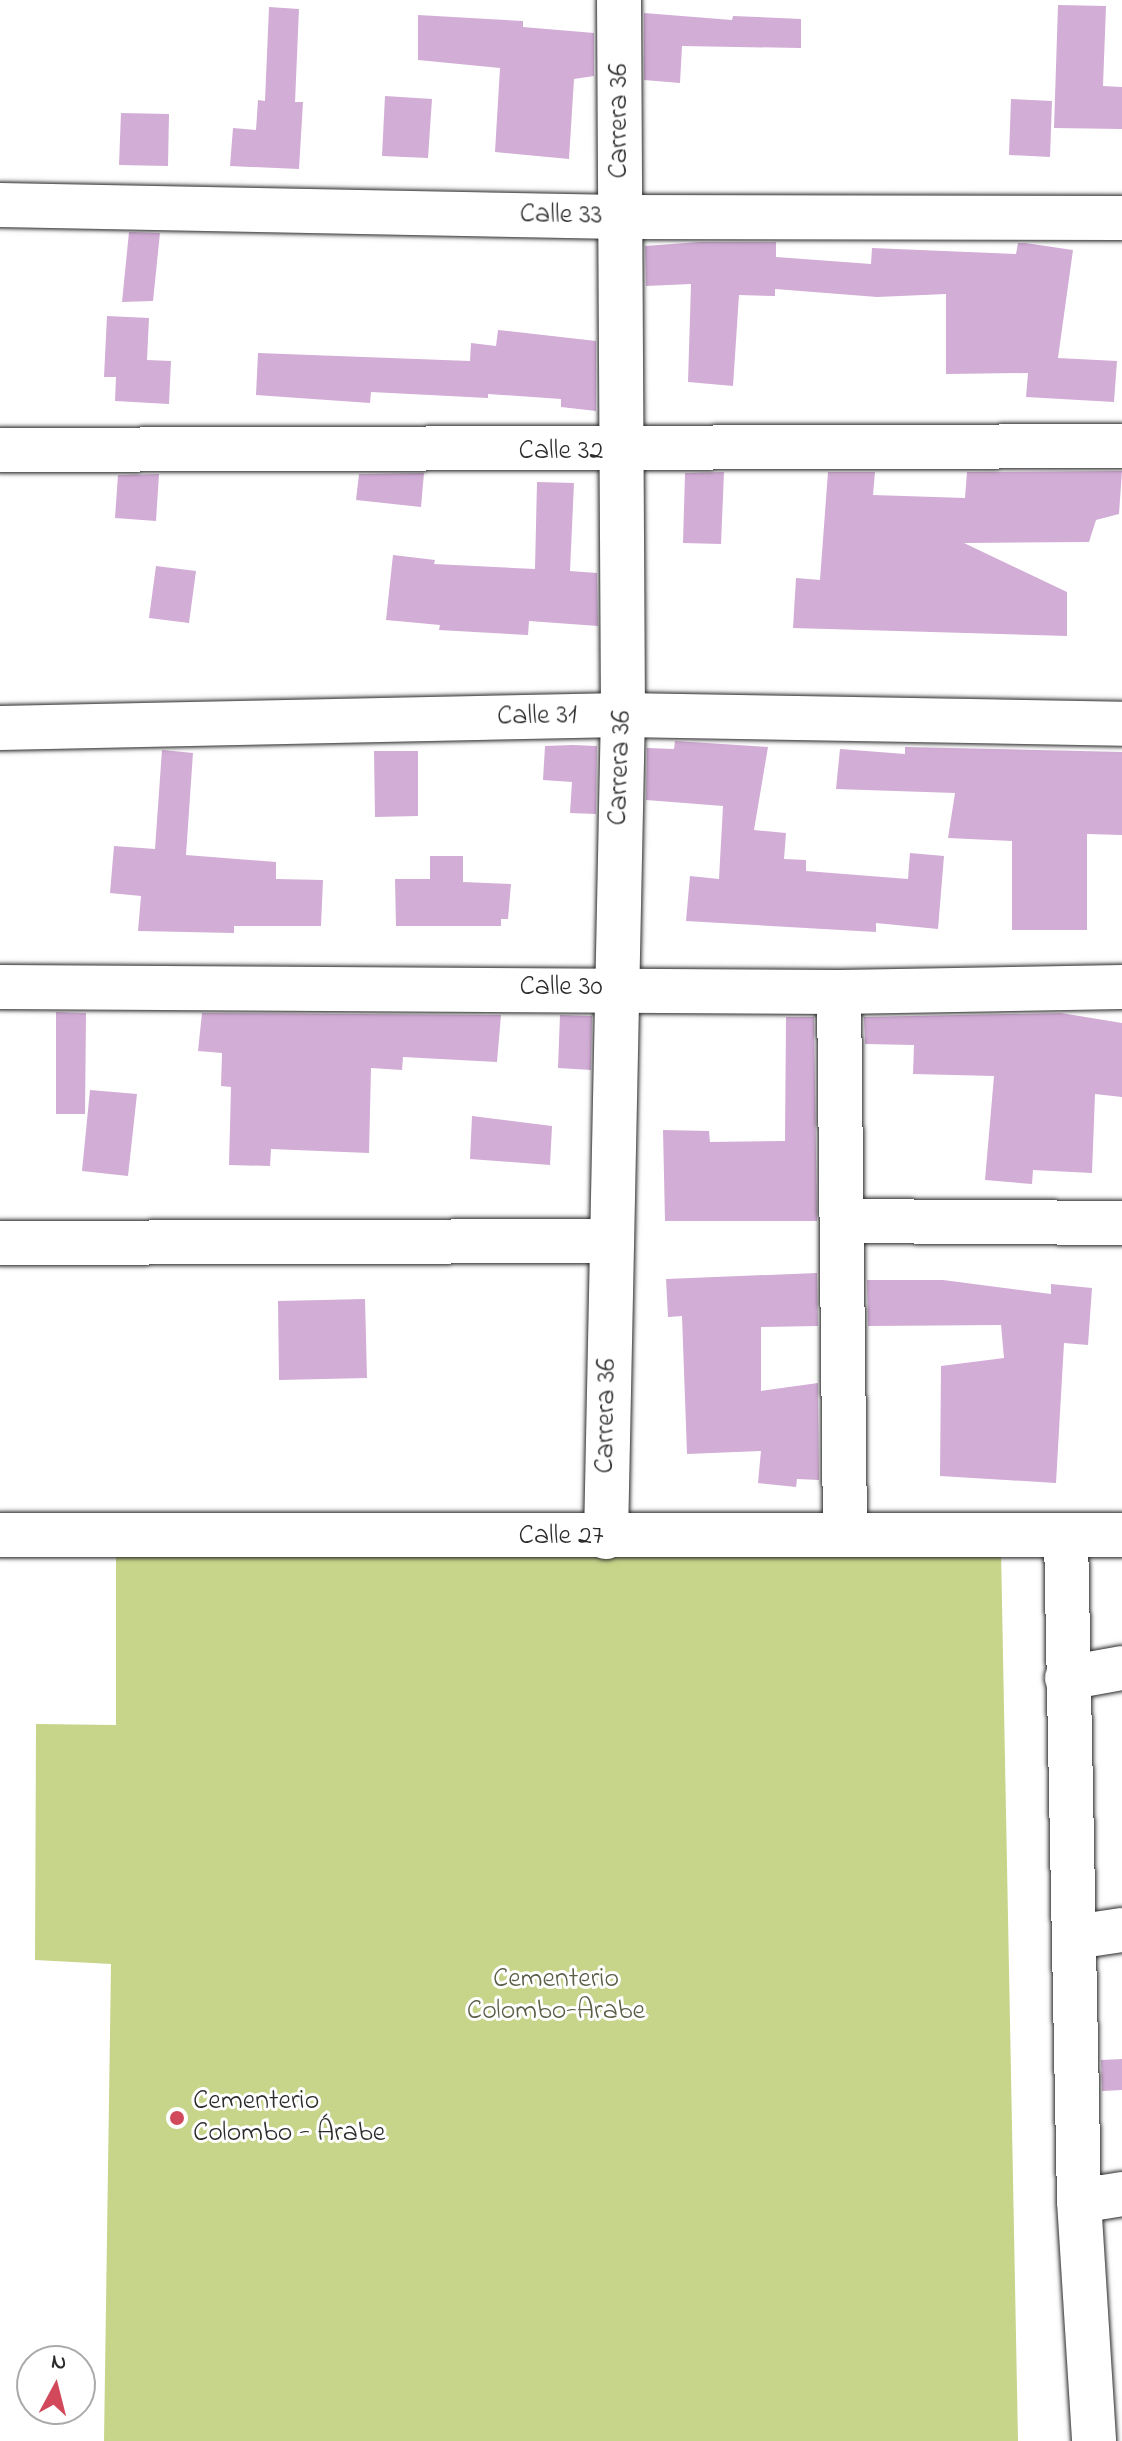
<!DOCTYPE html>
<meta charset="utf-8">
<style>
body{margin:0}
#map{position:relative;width:1122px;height:2441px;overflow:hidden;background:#fff;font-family:"Indie Flower",sans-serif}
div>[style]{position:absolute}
.green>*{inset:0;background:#c6d589}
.building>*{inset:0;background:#d2add6}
.roads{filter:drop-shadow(0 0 2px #2b2b2b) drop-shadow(0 0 2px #2b2b2b)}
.minor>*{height:44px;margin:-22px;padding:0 22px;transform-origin:22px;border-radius:22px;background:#fff}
.dots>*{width:22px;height:22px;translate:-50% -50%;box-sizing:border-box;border:4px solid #fff;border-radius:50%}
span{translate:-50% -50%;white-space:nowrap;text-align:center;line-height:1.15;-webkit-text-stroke:6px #fff;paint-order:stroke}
.street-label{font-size:28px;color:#2b2b2b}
.park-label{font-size:28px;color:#5a5e47}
.poi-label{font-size:28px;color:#2b2b2b}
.left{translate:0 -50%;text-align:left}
.north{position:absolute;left:16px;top:2345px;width:80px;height:80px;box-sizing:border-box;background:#fff;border:2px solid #aaa;border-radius:50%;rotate:7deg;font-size:22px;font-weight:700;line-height:32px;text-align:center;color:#2b2b2b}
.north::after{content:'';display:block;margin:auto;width:28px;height:36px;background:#d1495b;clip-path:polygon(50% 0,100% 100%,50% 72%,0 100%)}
</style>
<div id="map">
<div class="green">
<i style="clip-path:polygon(116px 1549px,1001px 1550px,1018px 2441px,104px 2441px,111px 1964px,35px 1960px,36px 1724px,116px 1725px)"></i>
</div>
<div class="building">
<i style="clip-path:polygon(1058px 5px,1106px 6px,1103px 86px,1122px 87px,1122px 129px,1054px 128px)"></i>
<i style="clip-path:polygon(269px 7px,299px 9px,295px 102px,303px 102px,299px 169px,230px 166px,233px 128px,256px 130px,258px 100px,265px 101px)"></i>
<i style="clip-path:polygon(644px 13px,732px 20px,733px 16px,801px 19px,801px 48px,682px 46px,680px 83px,644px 80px)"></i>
<i style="clip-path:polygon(418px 15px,523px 21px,523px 27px,594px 33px,594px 76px,574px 79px,569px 159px,495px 152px,500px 68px,418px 60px)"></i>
<i style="clip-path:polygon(385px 96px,432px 99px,428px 158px,382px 156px)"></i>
<i style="clip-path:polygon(1011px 99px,1052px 101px,1050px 157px,1009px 155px)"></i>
<i style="clip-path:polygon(121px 113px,169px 114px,168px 166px,119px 165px)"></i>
<i style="clip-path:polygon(129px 232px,160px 233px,153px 301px,122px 302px)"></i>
<i style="clip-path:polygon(699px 242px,776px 242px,776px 257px,871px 264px,872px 248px,1016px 254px,1018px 243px,1025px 243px,1073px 250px,1058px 358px,1117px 361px,1114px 402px,1026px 397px,1028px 373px,946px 374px,946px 294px,877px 297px,775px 289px,775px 296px,739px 295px,733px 386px,688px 382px,691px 284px,646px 286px,645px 246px)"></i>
<i style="clip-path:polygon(107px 316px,149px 318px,147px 360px,171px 361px,169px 404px,115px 401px,116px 377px,104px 377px)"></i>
<i style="clip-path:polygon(498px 330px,596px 341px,596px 411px,561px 407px,561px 399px,488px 394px,488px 398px,371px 392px,370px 403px,256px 395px,258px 353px,470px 361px,471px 343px,496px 346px)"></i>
<i style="clip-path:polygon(1122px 471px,1119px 514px,1096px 520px,1089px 542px,964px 543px,1067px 592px,1067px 636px,793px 628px,796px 578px,820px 580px,828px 472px,875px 472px,873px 495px,965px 498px,967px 472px)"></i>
<i style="clip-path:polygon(724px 472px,721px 544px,683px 543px,685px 473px)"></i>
<i style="clip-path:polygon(424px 473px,421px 507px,356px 500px,359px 474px)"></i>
<i style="clip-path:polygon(159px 474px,156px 521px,115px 518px,118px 475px)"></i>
<i style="clip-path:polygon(537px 482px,574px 483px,570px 571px,597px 573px,598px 626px,529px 621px,528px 635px,439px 630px,440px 625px,386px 620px,393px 555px,435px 560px,434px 564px,535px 569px)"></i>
<i style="clip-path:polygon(156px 566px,196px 571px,189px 623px,149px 618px)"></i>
<i style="clip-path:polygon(675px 741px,768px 747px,754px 830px,786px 833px,784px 859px,806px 860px,806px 871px,908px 879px,910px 853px,944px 856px,938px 929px,876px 923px,876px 932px,686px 921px,690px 876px,719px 879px,723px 806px,646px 800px,647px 748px,674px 749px)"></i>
<i style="clip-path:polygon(573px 745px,597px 746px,596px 814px,570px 813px,572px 782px,543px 780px,545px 746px)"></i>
<i style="clip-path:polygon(905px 747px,1122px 752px,1122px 835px,1087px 834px,1087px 930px,1012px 930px,1012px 841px,948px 838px,955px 793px,836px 789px,840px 749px,905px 754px)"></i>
<i style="clip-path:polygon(162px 750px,193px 753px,186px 855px,276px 862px,276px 879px,323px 880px,321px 926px,234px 926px,234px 933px,138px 931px,141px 896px,110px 893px,114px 846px,155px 849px)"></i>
<i style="clip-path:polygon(374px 751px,418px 751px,418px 816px,375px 817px)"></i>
<i style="clip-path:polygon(430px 856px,463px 856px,463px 882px,511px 884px,508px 919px,501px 919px,501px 926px,396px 926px,395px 879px,430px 879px)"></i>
<i style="clip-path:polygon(56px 1012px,86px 1013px,85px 1114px,56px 1114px)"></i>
<i style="clip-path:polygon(202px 1013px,501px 1015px,497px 1062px,403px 1057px,402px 1070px,371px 1068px,369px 1153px,271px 1149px,270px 1166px,229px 1165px,231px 1087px,221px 1086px,222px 1053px,198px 1051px)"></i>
<i style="clip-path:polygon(1061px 1013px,1122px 1023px,1122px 1097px,1095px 1094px,1092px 1173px,1033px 1170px,1032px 1184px,985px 1180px,994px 1076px,913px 1074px,914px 1045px,865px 1044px,864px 1017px)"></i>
<i style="clip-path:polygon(560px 1015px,592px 1016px,591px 1070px,558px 1068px)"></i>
<i style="clip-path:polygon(786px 1017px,814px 1017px,817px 1221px,665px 1221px,663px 1130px,709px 1131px,710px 1142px,785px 1141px)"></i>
<i style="clip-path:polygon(90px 1090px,137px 1094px,128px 1176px,82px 1171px)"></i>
<i style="clip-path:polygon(472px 1116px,552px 1126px,550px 1165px,470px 1159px)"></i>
<i style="clip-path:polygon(817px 1273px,818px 1326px,761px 1327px,761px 1391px,818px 1383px,819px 1480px,797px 1479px,796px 1487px,758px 1483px,761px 1451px,687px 1454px,682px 1316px,668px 1317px,666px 1279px)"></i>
<i style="clip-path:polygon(867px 1280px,943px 1280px,1051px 1294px,1051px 1284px,1092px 1288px,1088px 1345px,1064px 1343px,1056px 1483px,940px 1476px,941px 1366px,1004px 1358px,1001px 1325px,868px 1326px)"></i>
<i style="clip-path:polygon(365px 1299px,367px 1378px,279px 1380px,278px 1301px)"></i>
<i style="clip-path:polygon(1122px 2059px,1122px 2090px,1102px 2091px,1101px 2060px)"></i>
</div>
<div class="roads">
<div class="minor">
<i style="left:0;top:205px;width:620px;rotate:1.11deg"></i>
<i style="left:620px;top:217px;width:502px;rotate:0.11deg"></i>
<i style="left:0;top:450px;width:1122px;rotate:-0.2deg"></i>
<i style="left:0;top:728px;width:623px;rotate:-1.2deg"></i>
<i style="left:623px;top:715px;width:499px;rotate:1deg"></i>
<i style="left:0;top:987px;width:839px;rotate:0.34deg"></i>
<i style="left:839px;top:992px;width:283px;rotate:-1deg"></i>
<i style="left:839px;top:992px;width:541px;rotate:89.36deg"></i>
<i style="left:842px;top:1221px;width:280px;rotate:0.4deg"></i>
<i style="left:0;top:1243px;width:610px;rotate:-0.19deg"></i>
<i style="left:0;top:1535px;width:1122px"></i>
<i style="left:1066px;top:1536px;width:665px;rotate:88.88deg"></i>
<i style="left:1079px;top:2201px;width:240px;rotate:86.4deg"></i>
<i style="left:606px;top:1537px;width:822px;rotate:-88.82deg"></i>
<i style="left:623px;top:715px;width:715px;rotate:-90.32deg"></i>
<i style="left:1067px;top:1678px;width:56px;rotate:-10.3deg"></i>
<i style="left:1075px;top:1937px;width:48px;rotate:-8.5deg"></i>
<i style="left:1079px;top:2201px;width:44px;rotate:-9.2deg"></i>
</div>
</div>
<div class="dots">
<i style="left:177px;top:2118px;background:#d1495b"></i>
</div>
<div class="street-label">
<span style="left:620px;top:121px;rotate:-90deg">Carrera 36</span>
<span style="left:561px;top:216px;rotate:1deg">Calle 33</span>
<span style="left:561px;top:452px">Calle 32</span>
<span style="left:537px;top:717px;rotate:-1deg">Calle 31</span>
<span style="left:621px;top:768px;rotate:-88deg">Carrera 36</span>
<span style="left:561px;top:988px">Calle 30</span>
<span style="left:607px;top:1416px;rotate:-89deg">Carrera 36</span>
<span style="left:561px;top:1537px">Calle 27</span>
</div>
<div class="park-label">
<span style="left:556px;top:1996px">Cementerio<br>Colombo-Arabe</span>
</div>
<div class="poi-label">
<span class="left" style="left:193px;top:2118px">Cementerio<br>Colombo - Árabe</span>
</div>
<div class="north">N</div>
</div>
